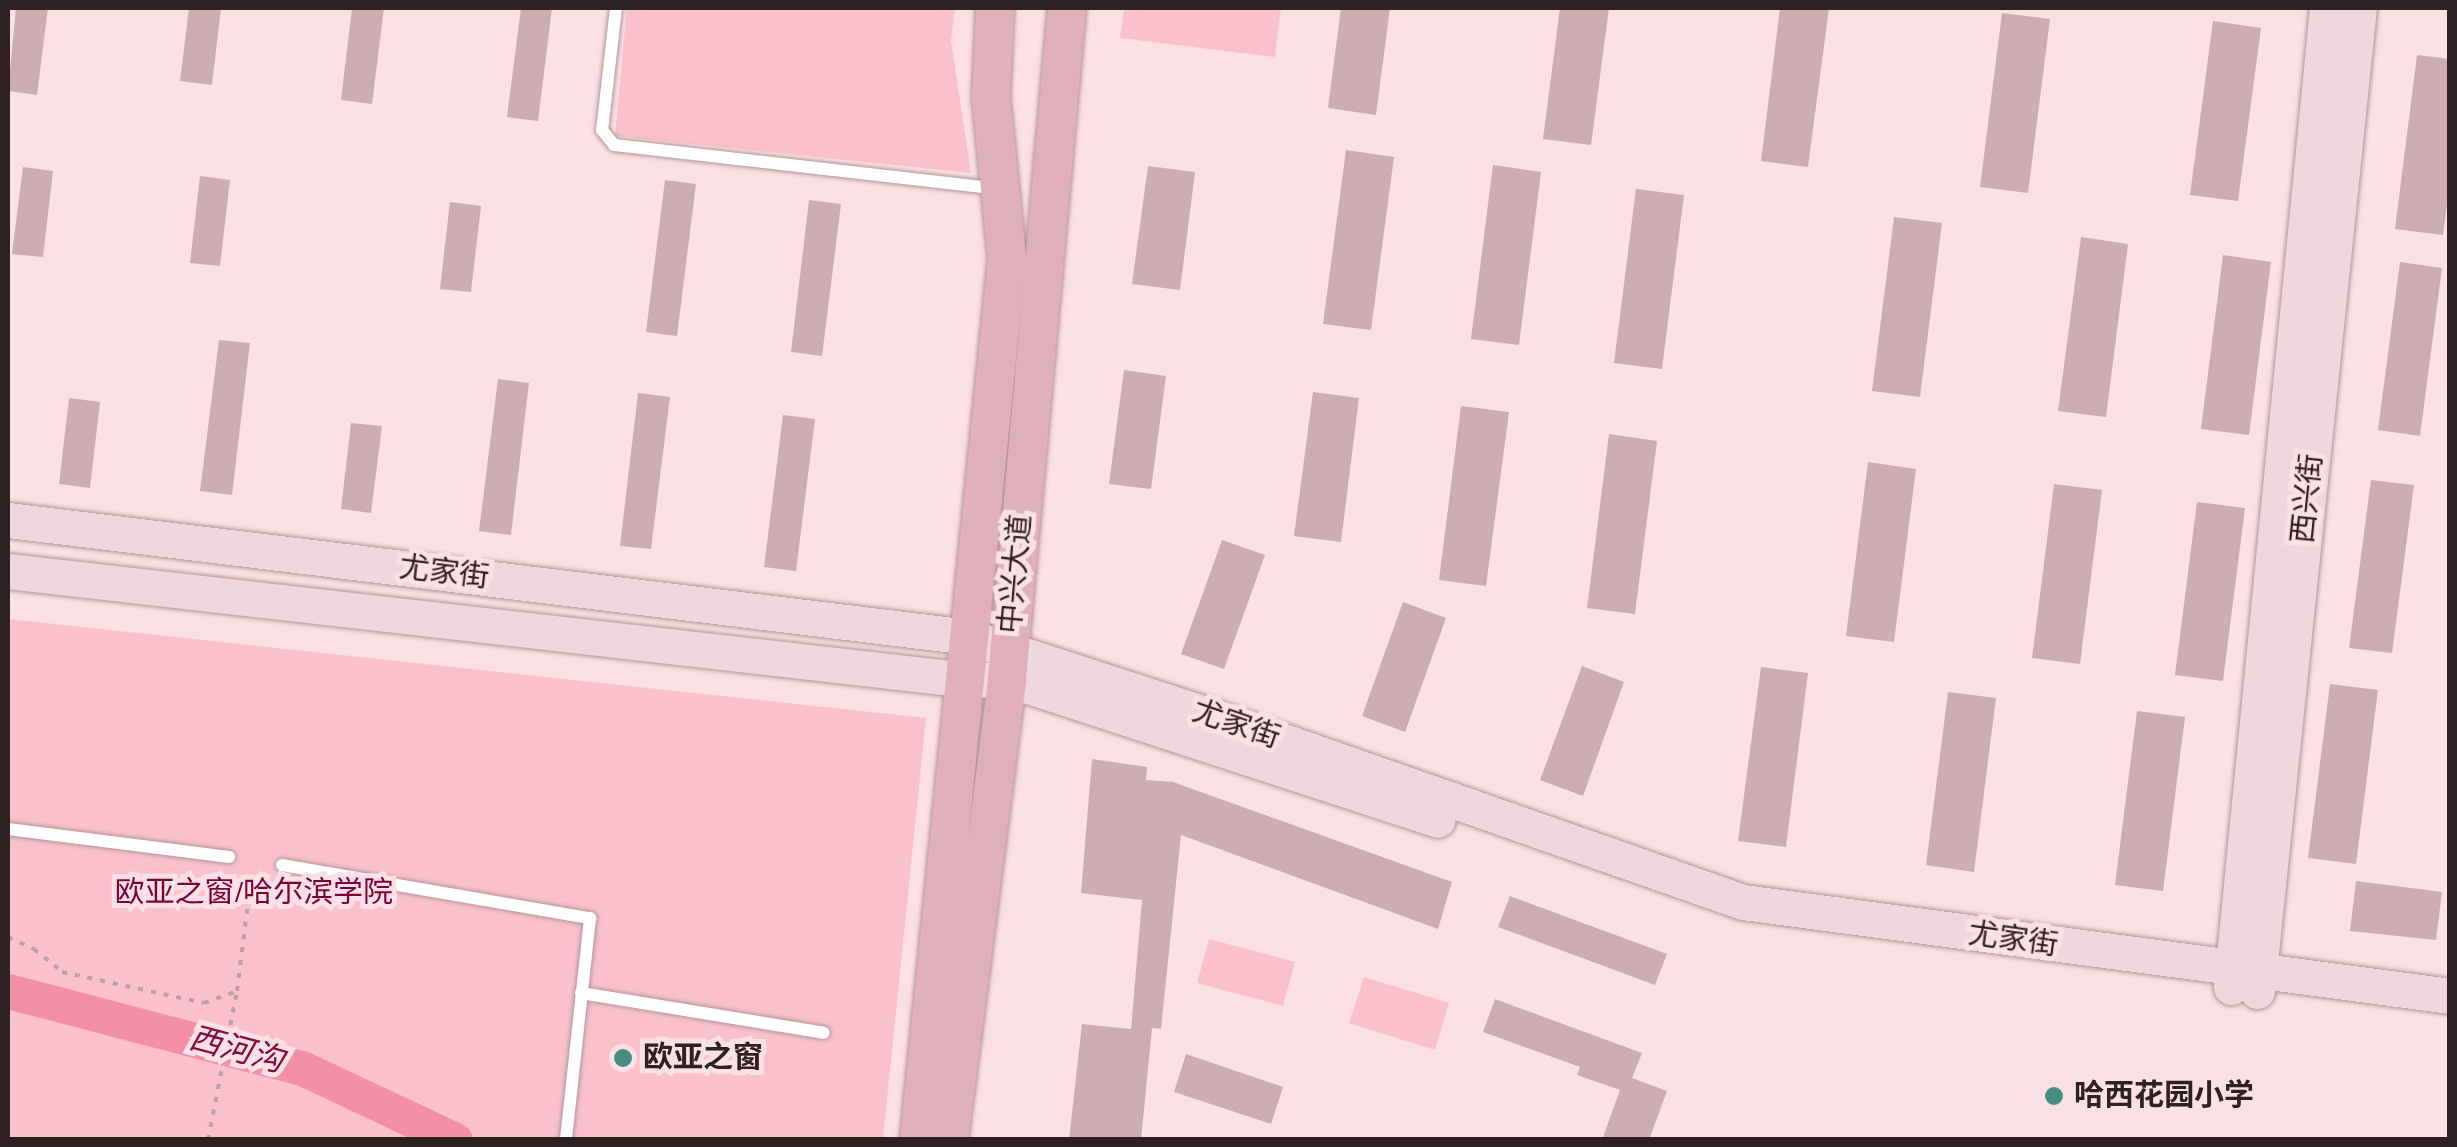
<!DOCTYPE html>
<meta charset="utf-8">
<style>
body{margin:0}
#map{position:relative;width:2457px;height:1147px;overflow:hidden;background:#fbe0e5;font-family:"Sofia Sans Condensed","Noto Sans SC",sans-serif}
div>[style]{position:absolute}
.green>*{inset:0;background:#fac1cd}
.river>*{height:35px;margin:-17.5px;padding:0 17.5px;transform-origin:17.5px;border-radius:17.5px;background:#f390a8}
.building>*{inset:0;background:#cdadb4}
.path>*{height:4px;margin-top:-2px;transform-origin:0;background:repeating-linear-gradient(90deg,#b7a1a5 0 5px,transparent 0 13px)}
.roads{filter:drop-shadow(0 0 2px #b4959c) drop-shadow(0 0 2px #b4959c)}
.lane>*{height:12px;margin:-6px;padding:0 6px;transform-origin:6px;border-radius:6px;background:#fff}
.secondary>*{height:35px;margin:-17.5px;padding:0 17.5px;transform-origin:17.5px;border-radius:17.5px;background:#efd8dd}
.primary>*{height:38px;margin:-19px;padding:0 19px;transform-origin:19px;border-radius:19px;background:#dfb0bc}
.dots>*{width:28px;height:28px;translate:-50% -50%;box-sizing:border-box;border:5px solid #fbe0e5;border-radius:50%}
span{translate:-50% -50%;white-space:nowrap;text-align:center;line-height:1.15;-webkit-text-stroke:10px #fbe0e5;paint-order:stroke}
.street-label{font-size:30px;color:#2d2123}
.park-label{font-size:30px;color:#7c0038}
.poi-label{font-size:30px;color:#2d2123;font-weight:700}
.left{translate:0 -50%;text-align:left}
.water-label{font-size:32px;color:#830b3d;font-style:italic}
.frame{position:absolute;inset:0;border:10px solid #2d2123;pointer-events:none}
</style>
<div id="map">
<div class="green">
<i style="clip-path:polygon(627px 8px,955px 8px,951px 41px,971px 173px,615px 136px)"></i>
<i style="clip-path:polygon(1124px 8px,1281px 8px,1275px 57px,1120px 38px)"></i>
<i style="clip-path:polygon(8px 619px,926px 718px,883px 1139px,8px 1140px)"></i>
<i style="clip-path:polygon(1209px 939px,1295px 962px,1283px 1006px,1197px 983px)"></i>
<i style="clip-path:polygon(1364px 977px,1449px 1003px,1435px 1050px,1349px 1023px)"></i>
</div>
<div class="river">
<i style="left:8px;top:991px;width:304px;rotate:14.7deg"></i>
<i style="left:302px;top:1068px;width:169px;rotate:25.2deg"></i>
</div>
<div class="building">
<i style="clip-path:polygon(16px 8px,48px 8px,37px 95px,8px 91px)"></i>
<i style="clip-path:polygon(189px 8px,221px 8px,212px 85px,180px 81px)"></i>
<i style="clip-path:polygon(352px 8px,384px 8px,372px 104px,341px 100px)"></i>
<i style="clip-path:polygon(521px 8px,552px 8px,538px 121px,507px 117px)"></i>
<i style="clip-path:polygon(1341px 8px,1390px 8px,1376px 115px,1328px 108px)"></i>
<i style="clip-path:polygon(1560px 8px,1609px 8px,1591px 145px,1543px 139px)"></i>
<i style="clip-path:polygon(1780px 8px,1829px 8px,1808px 167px,1761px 161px)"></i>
<i style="clip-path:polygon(2002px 13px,2050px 19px,2028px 193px,1980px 187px)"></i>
<i style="clip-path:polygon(2213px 21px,2261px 28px,2238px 201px,2190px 195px)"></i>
<i style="clip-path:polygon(2417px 55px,2450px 59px,2450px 182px,2443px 235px,2395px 229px)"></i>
<i style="clip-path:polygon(1346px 150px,1394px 157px,1371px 330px,1323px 324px)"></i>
<i style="clip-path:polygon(1493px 165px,1541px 172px,1519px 345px,1471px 339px)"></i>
<i style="clip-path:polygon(1148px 166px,1195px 172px,1180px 290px,1132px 284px)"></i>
<i style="clip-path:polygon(23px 167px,53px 171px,43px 257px,12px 254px)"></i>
<i style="clip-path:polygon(200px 176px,230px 180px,220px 266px,190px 263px)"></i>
<i style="clip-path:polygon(665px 180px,696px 184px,677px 336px,646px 332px)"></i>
<i style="clip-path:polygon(1636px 189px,1684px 195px,1662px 369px,1614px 363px)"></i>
<i style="clip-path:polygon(809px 200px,841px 204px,822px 356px,791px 352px)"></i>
<i style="clip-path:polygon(450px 202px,481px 206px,471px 292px,440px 289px)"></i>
<i style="clip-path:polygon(1894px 217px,1942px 223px,1920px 397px,1872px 391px)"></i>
<i style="clip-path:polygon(2081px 237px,2128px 244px,2106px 417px,2058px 411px)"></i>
<i style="clip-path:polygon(2223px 255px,2271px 262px,2249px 435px,2201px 429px)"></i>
<i style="clip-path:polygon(2400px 262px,2442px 268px,2420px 436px,2378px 430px)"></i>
<i style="clip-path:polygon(219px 340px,250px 343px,232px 495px,200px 491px)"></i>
<i style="clip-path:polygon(1124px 370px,1166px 376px,1151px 489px,1109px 484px)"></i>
<i style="clip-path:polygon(498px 379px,529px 383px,511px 535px,479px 531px)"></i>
<i style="clip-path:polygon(1313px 392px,1359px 398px,1341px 542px,1294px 536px)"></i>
<i style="clip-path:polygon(638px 393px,670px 397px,651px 549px,620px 546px)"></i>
<i style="clip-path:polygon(69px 398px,100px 402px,90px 488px,59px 484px)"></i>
<i style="clip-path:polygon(1461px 406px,1509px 412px,1486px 586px,1439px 580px)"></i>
<i style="clip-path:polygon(783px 415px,815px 419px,796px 571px,764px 567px)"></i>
<i style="clip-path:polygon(351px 423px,382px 426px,371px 513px,341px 509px)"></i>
<i style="clip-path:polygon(1609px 434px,1657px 441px,1635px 614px,1587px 608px)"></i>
<i style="clip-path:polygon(1868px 462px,1916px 469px,1894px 642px,1846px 636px)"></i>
<i style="clip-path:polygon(2371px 480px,2414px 485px,2392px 653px,2349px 648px)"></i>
<i style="clip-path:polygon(2054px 484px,2102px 490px,2080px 664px,2032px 658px)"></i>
<i style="clip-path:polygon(2197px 502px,2245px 508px,2223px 681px,2175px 675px)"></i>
<i style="clip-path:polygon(1222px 540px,1265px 555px,1224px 669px,1181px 654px)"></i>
<i style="clip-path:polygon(1403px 602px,1446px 618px,1405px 732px,1362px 716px)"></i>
<i style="clip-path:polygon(1582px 666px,1624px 682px,1583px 796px,1540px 780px)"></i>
<i style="clip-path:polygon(1761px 667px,1808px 673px,1786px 847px,1738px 841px)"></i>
<i style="clip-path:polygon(2330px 684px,2378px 690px,2356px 864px,2308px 858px)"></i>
<i style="clip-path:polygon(1948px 692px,1996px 698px,1974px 872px,1926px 865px)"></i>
<i style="clip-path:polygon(2137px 711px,2185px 717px,2163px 891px,2115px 885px)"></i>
<i style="clip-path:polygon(1092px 759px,1147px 767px,1146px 780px,1173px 782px,1452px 882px,1438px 929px,1181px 835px,1161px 1029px,1152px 1028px,1141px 1140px,1069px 1140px,1082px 1024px,1131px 1029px,1142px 900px,1081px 893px)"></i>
<i style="clip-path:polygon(2356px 881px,2442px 892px,2436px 940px,2350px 931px)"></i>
<i style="clip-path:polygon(1510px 896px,1667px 954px,1655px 985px,1498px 927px)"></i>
<i style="clip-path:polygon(1495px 999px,1642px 1053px,1632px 1078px,1667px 1091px,1649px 1140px,1602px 1140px,1620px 1090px,1577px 1075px,1580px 1067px,1483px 1032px)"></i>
<i style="clip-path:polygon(1186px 1054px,1283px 1087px,1271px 1124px,1174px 1092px)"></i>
</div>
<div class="path">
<i style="left:8px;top:937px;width:29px;rotate:25deg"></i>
<i style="left:34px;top:949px;width:36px;rotate:39deg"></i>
<i style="left:62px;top:972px;width:145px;rotate:12.3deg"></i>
<i style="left:204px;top:1003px;width:35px;rotate:-20deg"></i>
<i style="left:208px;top:1140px;width:152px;rotate:-79deg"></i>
<i style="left:237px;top:991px;width:89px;rotate:-82.9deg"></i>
</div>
<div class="roads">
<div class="lane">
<i style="left:616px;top:8px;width:123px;rotate:96.5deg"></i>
<i style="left:602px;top:130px;width:19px;rotate:51deg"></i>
<i style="left:614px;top:145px;width:387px;rotate:6.5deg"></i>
<i style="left:8px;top:829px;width:223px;rotate:7.2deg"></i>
<i style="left:282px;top:865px;width:313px;rotate:9.8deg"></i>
<i style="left:590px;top:918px;width:223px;rotate:96.2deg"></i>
<i style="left:581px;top:993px;width:246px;rotate:9.3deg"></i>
</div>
<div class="secondary">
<i style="left:8px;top:520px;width:968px;rotate:6.94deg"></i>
<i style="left:969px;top:637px;width:252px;rotate:18deg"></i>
<i style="left:1209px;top:715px;width:566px;rotate:19.3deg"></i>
<i style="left:1743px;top:902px;width:713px;rotate:7.57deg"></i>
<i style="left:8px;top:571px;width:965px;rotate:6.48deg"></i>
<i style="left:967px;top:680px;width:40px;rotate:-1.4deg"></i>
<i style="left:1007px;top:679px;width:453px;rotate:18.1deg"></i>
<i style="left:2231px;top:987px;width:984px;rotate:-84.4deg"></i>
<i style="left:2257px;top:991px;width:988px;rotate:-84.08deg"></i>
</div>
<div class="primary">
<i style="left:919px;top:1140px;width:886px;rotate:-84.3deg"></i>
<i style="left:1007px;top:258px;width:162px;rotate:-95.7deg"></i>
<i style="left:991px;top:97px;width:89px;rotate:-87.4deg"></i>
<i style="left:949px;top:1140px;width:465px;rotate:-82.8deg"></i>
<i style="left:1007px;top:679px;width:674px;rotate:-84.89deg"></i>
</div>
</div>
<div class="dots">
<i style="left:623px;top:1058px;background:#478c83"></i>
<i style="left:2054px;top:1096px;background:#478c83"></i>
</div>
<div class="street-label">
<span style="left:2308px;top:499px;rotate:-84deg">西兴街</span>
<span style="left:444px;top:573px;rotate:7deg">尤家街</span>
<span style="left:1016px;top:574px;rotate:-85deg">中兴大道</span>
<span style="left:1236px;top:725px;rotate:19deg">尤家街</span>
<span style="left:2013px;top:940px;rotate:8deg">尤家街</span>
</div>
<div class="park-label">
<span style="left:254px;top:893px">欧亚之窗/哈尔滨学院</span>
</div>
<div class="poi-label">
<span class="left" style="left:643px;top:1058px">欧亚之窗</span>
<span class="left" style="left:2074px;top:1096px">哈西花园小学</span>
</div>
<div class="water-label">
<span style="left:236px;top:1051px;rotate:15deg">西河沟</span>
</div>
<div class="frame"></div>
</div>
